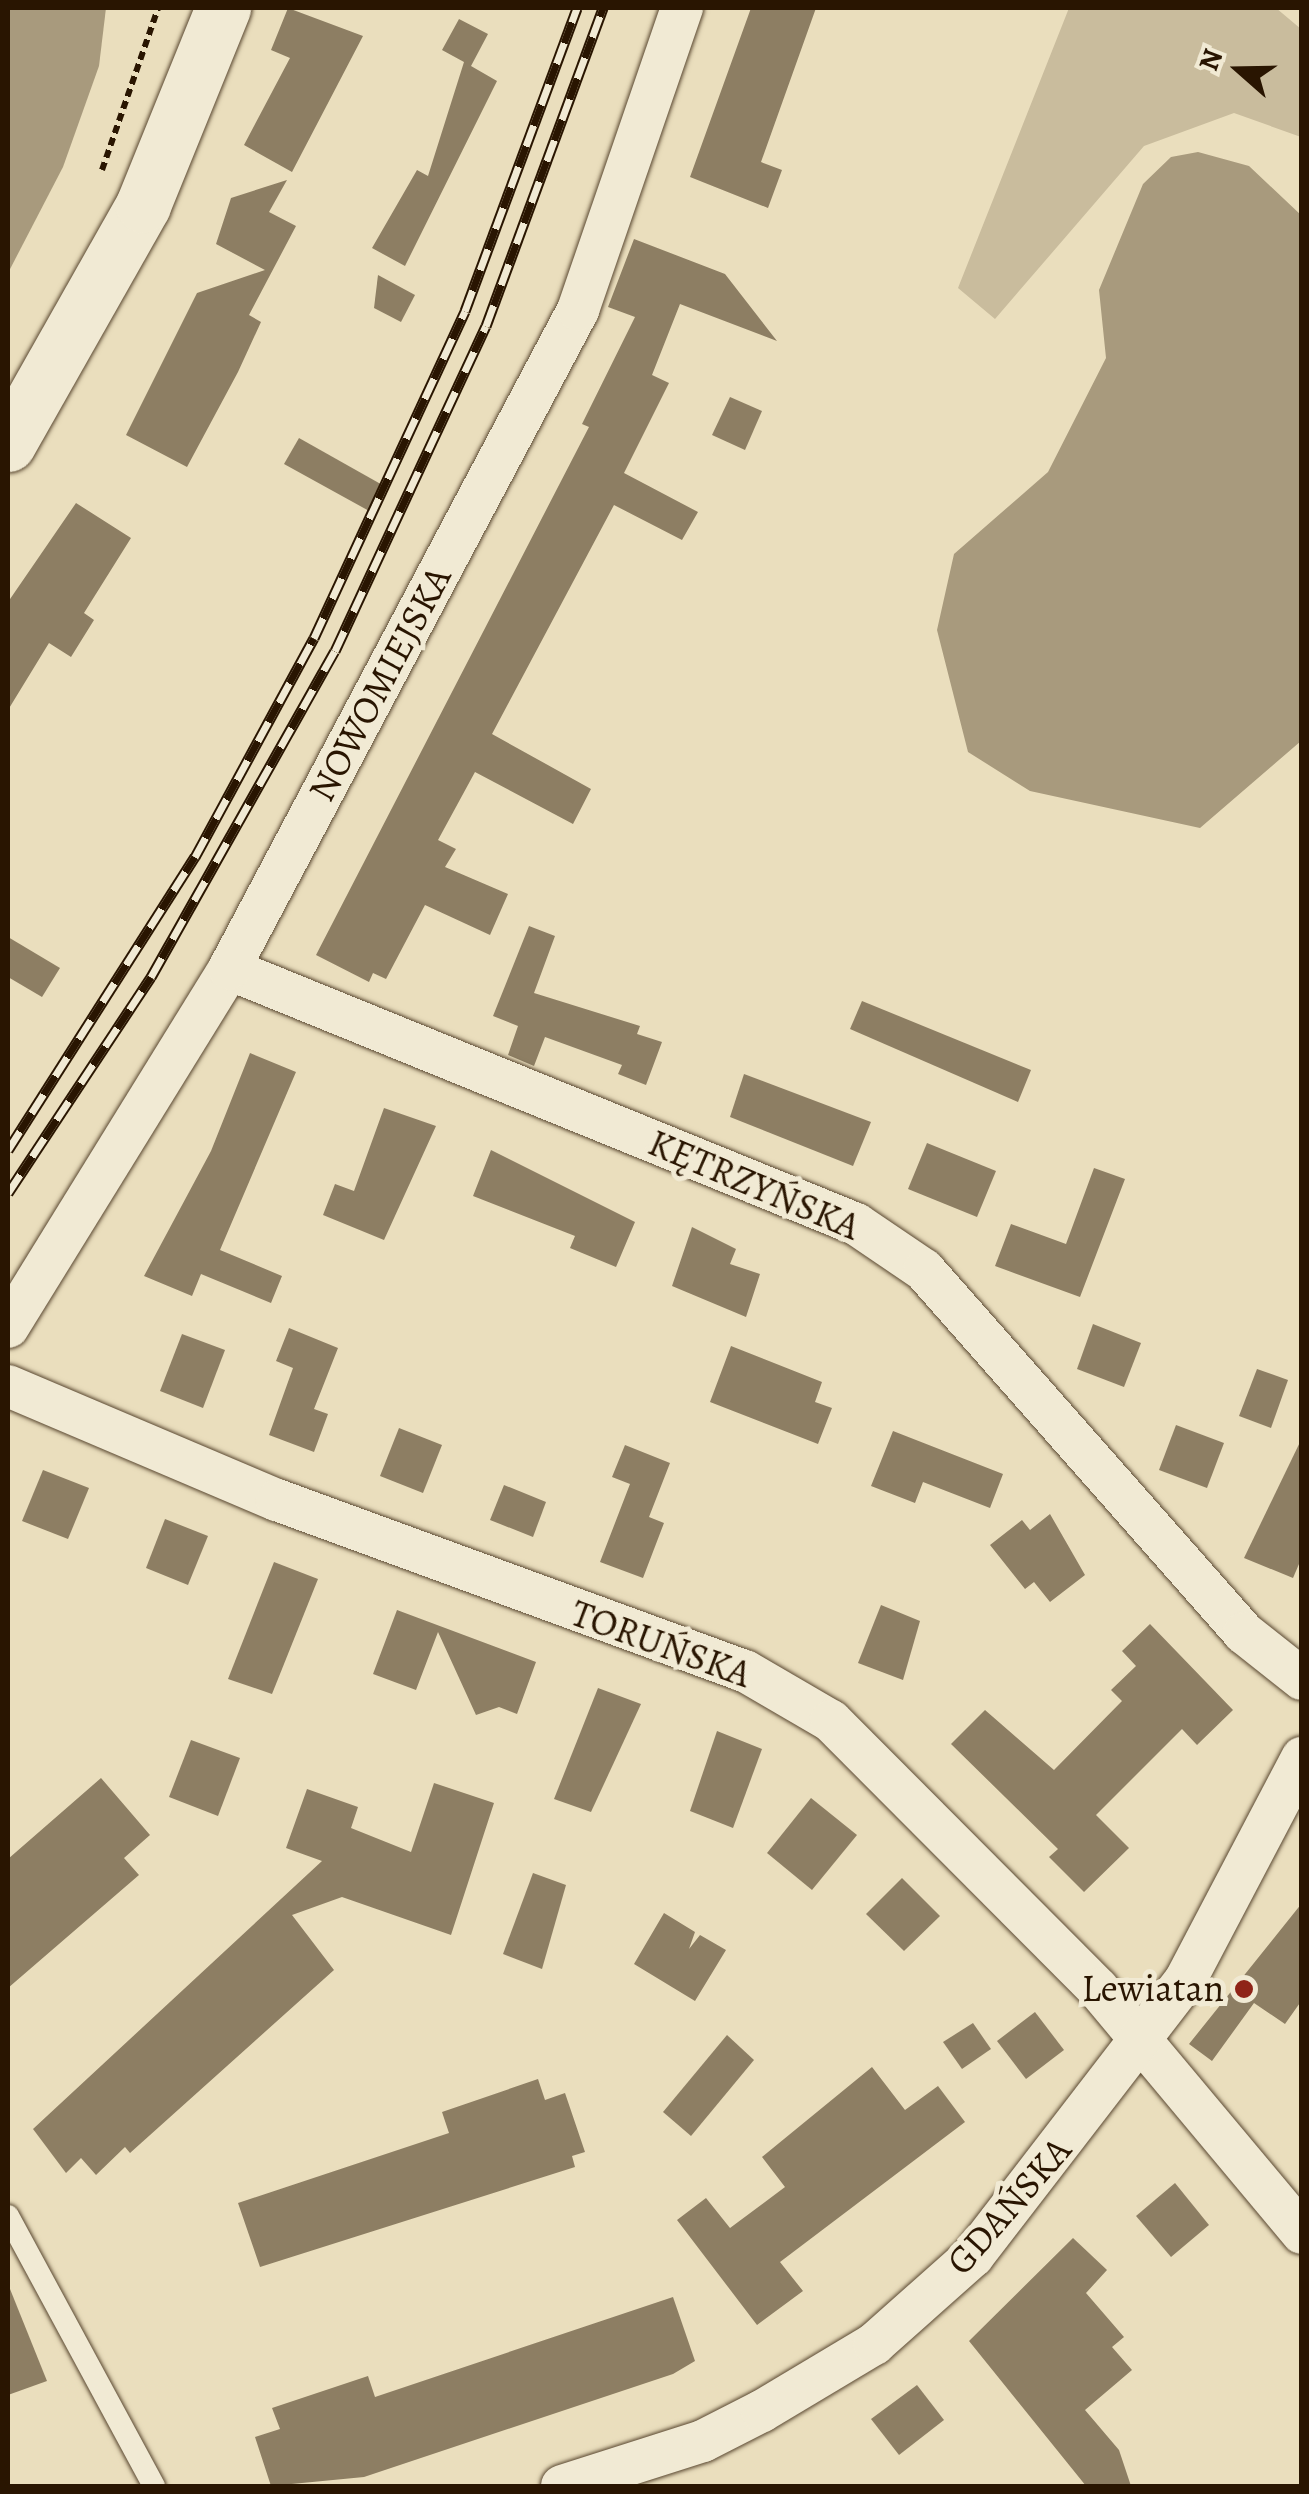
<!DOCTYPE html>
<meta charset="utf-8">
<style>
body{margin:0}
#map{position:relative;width:1309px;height:2494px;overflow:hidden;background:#eadebd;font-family:Alegreya,serif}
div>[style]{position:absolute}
.green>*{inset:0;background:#c9bc9d}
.water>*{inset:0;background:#a89a7d}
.building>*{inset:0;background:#8d7e63}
.path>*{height:6px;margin-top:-3px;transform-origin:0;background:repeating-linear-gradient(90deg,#291501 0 8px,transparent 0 13px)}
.roads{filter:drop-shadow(0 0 2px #594730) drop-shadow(0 0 2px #594730)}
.lane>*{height:22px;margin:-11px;padding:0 11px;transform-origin:11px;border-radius:11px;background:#f1ead4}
.street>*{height:42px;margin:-21px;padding:0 21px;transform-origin:21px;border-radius:21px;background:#f1ead4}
.secondary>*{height:55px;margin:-27.5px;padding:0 27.5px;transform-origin:27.5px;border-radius:27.5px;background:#f1ead4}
.rail>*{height:11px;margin-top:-5.5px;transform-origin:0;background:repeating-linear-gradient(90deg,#f1ead4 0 22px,#291501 0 44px);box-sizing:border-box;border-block:2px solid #291501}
.dots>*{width:28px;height:28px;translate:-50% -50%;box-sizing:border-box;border:5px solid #f1ead4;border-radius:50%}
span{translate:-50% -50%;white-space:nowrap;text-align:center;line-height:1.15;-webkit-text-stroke:10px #f1ead4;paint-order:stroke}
.street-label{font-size:38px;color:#291501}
.poi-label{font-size:38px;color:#291501}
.right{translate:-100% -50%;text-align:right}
.frame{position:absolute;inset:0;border:10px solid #291501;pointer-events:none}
.north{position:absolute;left:1189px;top:20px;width:100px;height:100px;-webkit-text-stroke:8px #f1ead4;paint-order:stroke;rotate:290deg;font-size:28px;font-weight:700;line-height:40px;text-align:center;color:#291501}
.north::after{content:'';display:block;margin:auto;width:35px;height:45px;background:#291501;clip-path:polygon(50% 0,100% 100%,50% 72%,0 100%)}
</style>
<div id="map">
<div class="green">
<i style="clip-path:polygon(1069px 8px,1276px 8px,1301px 29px,1301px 137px,1234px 113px,1144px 146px,995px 319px,958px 288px)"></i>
</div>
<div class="water">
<i style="clip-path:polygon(8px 8px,106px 8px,99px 66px,63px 167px,8px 273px)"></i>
<i style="clip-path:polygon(1198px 152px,1249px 166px,1302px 216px,1301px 741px,1200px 828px,1030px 791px,968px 752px,937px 630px,954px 554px,1048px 472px,1106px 358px,1099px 290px,1143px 184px,1171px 157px)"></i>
</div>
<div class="building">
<i style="clip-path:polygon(288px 8px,363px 36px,292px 172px,244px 145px,290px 58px,271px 50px)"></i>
<i style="clip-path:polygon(751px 8px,816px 8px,761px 162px,782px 170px,768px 208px,690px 177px)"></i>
<i style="clip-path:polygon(459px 19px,488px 34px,471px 66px,497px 81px,405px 266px,372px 248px,417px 170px,428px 176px,464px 62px,442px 50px)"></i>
<i style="clip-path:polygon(287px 180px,269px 212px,296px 226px,249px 315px,261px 322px,238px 372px,187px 467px,126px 435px,197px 293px,265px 270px,216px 244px,231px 198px)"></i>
<i style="clip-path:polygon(634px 239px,725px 274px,777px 341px,680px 304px,652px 375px,669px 383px,624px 473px,698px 512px,682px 540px,614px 505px,492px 734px,591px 789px,573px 824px,475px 772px,438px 840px,456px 849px,445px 867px,508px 894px,490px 935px,425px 905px,386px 979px,373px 973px,369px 982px,316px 955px,589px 427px,582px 424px,635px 317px,608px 307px)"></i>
<i style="clip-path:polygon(378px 275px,415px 295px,401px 322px,374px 308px)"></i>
<i style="clip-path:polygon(730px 397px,762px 411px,745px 450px,712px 435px)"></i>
<i style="clip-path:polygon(299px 438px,386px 487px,371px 512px,284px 464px)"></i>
<i style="clip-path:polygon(76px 503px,131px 538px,84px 613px,94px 620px,71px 657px,49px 643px,8px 710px,8px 602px)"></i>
<i style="clip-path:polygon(529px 926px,555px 936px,534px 993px,640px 1026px,637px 1034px,662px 1042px,646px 1085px,618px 1074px,622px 1065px,545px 1037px,534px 1066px,508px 1055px,518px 1026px,493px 1016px)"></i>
<i style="clip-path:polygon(8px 937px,60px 968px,42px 997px,8px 977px)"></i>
<i style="clip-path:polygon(862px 1001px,1031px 1070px,1018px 1102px,850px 1029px)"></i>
<i style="clip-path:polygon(250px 1053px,296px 1072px,220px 1250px,282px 1276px,271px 1303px,201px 1274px,192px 1296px,144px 1276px,211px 1151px)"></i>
<i style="clip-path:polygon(744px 1074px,871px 1122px,853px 1166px,730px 1117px)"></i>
<i style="clip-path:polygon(384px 1108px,436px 1126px,384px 1240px,323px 1215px,335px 1184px,354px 1191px)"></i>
<i style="clip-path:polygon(927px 1143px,996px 1171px,977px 1217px,908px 1189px)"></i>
<i style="clip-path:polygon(491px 1150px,635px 1222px,616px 1267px,570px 1248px,575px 1236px,473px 1196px)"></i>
<i style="clip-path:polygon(1094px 1168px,1125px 1179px,1080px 1297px,995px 1266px,1011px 1224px,1066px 1244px)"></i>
<i style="clip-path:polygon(692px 1227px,736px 1249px,730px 1264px,760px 1274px,746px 1317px,672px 1286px)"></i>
<i style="clip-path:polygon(1093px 1324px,1141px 1343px,1124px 1387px,1077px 1369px)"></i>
<i style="clip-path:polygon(289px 1328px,338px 1348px,314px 1409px,328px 1414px,314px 1452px,269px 1435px,293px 1368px,276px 1361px)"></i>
<i style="clip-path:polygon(182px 1334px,225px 1350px,203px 1408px,160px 1391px)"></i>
<i style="clip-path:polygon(731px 1346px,822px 1382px,815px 1402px,832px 1408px,818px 1444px,710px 1402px)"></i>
<i style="clip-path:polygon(1257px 1369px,1288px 1380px,1271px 1428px,1239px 1416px)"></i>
<i style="clip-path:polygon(1176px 1425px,1224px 1443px,1207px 1488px,1159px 1470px)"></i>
<i style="clip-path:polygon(399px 1428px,442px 1445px,423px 1493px,380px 1476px)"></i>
<i style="clip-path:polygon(893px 1431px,1003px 1474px,990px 1508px,923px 1482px,915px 1503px,871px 1486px)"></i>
<i style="clip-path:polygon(1302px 1438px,1302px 1557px,1293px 1578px,1244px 1558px)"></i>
<i style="clip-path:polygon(625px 1445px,670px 1463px,649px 1517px,664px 1523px,643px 1578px,600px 1562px,630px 1484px,612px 1477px)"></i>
<i style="clip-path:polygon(43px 1470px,89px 1488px,68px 1539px,22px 1521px)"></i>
<i style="clip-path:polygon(504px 1485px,546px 1502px,533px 1537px,490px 1520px)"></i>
<i style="clip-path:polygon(1050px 1514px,1085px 1575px,1050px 1602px,1034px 1582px,1025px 1589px,990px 1545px,1022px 1520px,1030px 1530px)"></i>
<i style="clip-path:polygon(165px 1519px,208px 1536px,188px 1585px,146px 1568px)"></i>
<i style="clip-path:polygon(274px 1562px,318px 1579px,272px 1694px,228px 1679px)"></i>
<i style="clip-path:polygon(881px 1605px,920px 1621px,903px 1680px,858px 1663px)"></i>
<i style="clip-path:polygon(397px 1610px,536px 1662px,517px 1714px,499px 1707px,476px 1715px,438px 1632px,416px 1690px,373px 1674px)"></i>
<i style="clip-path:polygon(1150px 1624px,1233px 1710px,1197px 1745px,1182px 1729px,1096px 1815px,1129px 1848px,1084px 1892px,1049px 1857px,1058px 1849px,951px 1744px,985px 1710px,1054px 1770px,1122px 1701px,1111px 1690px,1136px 1666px,1122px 1651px)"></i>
<i style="clip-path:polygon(598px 1688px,641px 1704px,591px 1812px,554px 1799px)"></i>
<i style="clip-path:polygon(717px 1731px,762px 1749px,733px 1828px,690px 1811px)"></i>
<i style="clip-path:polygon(191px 1740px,240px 1758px,218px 1816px,169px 1797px)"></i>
<i style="clip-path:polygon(101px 1778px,150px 1835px,124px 1858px,139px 1875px,8px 1988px,8px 1859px)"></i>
<i style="clip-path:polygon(434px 1783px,494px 1803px,451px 1935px,342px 1897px,292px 1915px,334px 1970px,130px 2153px,125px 2147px,96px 2175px,81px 2158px,66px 2173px,33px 2129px,322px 1861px,286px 1848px,307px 1789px,358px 1807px,351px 1828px,411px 1852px)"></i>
<i style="clip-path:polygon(811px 1798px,857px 1835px,812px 1890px,767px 1853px)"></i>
<i style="clip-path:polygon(533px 1873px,566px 1885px,542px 1969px,503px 1954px)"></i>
<i style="clip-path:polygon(902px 1878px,940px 1916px,904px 1951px,866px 1914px)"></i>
<i style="clip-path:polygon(1302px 1903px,1302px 2000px,1285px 2024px,1254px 2003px,1212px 2061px,1189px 2044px)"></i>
<i style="clip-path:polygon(664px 1913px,695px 1932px,689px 1949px,700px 1935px,726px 1950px,695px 2001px,634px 1964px)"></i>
<i style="clip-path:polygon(1035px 2012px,1064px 2050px,1026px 2079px,997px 2041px)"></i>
<i style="clip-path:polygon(973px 2023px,991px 2049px,962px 2069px,943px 2042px)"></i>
<i style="clip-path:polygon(727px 2035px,754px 2060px,691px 2136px,663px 2112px)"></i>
<i style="clip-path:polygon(872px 2067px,905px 2110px,938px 2086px,965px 2122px,780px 2262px,803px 2291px,757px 2325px,677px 2220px,706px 2198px,730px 2228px,785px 2187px,762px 2157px)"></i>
<i style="clip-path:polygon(538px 2079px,545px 2100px,565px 2093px,585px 2152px,572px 2156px,575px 2167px,260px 2267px,238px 2203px,449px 2133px,442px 2112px)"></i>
<i style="clip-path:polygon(1175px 2183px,1209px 2225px,1171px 2257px,1136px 2216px)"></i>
<i style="clip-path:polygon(1073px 2238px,1107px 2270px,1086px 2293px,1124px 2337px,1112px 2347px,1132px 2370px,1085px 2410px,1119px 2450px,1131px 2486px,1086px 2486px,969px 2341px)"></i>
<i style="clip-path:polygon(8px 2284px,47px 2381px,8px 2395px)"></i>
<i style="clip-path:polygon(673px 2297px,695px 2361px,673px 2374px,364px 2477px,271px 2486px,255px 2437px,280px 2429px,272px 2408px,368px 2376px,375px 2397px)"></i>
<i style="clip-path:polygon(917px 2385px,944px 2420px,899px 2455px,871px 2419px)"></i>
</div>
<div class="path">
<i style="left:102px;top:170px;width:171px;rotate:-70.9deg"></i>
</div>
<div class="roads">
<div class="lane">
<i style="left:8px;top:2216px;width:307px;rotate:61.6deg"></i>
</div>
<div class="street">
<i style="left:229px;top:969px;width:677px;rotate:22.13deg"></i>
<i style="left:856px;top:1224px;width:82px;rotate:34.1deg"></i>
<i style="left:924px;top:1270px;width:484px;rotate:48.6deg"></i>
<i style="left:1244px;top:1633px;width:74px;rotate:38.4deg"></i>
<i style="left:8px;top:1327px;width:421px;rotate:-58.3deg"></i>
<i style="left:229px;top:969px;width:746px;rotate:-62.09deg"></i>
<i style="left:578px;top:310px;width:319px;rotate:-71deg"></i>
<i style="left:8px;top:1386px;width:292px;rotate:23deg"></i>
<i style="left:277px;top:1500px;width:498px;rotate:20.1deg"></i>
<i style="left:745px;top:1671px;width:99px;rotate:30.2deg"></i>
<i style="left:831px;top:1721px;width:378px;rotate:45.1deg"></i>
<i style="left:1098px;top:1989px;width:318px;rotate:50.1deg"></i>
<i style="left:562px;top:2486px;width:148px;rotate:-17.7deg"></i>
<i style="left:703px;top:2441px;width:66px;rotate:-27deg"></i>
<i style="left:762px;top:2411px;width:131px;rotate:-30.9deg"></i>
<i style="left:874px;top:2344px;width:132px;rotate:-41.6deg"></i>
<i style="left:973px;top:2256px;width:349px;rotate:-52.4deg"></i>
<i style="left:1186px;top:1979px;width:250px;rotate:-62.3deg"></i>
</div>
<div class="secondary">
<i style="left:8px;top:444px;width:274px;rotate:-60.5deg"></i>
<i style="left:143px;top:205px;width:213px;rotate:-67.9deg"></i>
</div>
</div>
<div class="rail">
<i style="left:8px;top:1150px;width:348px;rotate:-57.5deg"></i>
<i style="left:195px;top:857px;width:249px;rotate:-61.5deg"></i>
<i style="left:314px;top:638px;width:360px;rotate:-65.2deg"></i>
<i style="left:465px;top:311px;width:323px;rotate:-69.7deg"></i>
<i style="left:8px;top:1193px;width:259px;rotate:-56.5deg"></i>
<i style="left:151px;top:977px;width:374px;rotate:-60.6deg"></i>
<i style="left:335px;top:651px;width:358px;rotate:-65.1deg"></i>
<i style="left:486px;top:326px;width:339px;rotate:-69.8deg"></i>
</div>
<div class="dots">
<i style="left:1244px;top:1989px;background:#8f2418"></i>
</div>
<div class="street-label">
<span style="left:380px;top:684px;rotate:-62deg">NOWOMIEJSKA</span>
<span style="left:754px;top:1185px;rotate:23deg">KĘTRZYŃSKA</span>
<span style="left:661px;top:1644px;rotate:20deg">TORUŃSKA</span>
<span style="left:1009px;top:2206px;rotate:-49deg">GDAŃSKA</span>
</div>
<div class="poi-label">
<span class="right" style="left:1224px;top:1989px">Lewiatan</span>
</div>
<div class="frame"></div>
<div class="north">N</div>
</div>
